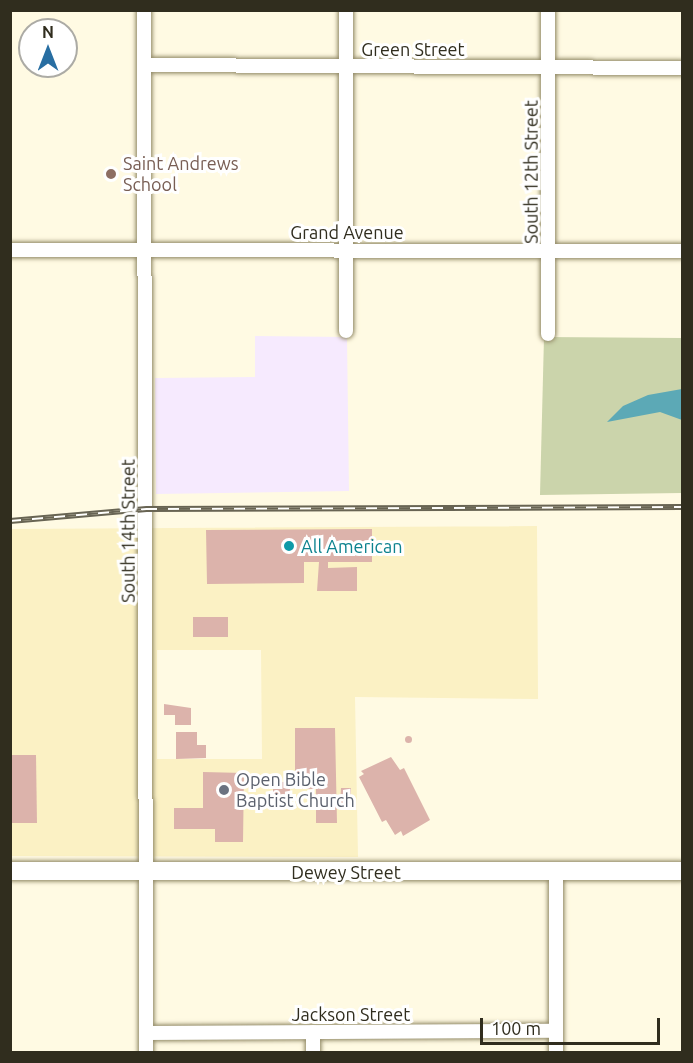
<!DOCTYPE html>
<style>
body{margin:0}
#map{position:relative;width:693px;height:1063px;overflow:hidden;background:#fffae3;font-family:Ubuntu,sans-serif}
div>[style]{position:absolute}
.commercial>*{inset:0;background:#f6eafe}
.built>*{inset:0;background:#fbf1c4}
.green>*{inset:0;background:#cbd4ab}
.water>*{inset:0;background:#5ca9b6}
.building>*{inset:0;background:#dcb3ab}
.round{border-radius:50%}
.roads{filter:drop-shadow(0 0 2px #948c69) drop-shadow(0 0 2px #948c69)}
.minor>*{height:14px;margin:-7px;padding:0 7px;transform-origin:7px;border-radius:7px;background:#fff}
.tertiary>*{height:18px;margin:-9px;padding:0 9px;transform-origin:9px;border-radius:9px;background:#fff}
.rail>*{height:6px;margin-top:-3px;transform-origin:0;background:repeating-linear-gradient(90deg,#fff 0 11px,#686453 0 22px);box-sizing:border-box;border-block:2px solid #686453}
.dots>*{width:16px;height:16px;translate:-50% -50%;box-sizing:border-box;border:3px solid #fff;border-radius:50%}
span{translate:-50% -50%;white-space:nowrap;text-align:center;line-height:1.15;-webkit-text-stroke:6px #fff;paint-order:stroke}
.street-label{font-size:18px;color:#302d1e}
.education-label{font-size:18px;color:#785e54}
.left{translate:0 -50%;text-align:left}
.culture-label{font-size:18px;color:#0d838f}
.worship-label{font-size:18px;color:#5b616d}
.frame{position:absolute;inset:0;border:12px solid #302d1e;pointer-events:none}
.north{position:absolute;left:18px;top:18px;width:60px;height:60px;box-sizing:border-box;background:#fff;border:2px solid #acaba5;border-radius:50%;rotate:0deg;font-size:16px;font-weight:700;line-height:24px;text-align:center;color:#302d1e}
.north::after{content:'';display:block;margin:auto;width:21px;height:27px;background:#286ea2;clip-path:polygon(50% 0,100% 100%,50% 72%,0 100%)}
.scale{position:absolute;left:480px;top:1018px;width:180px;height:27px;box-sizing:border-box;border:3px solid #302d1e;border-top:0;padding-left:8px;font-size:18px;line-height:21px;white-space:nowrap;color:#302d1e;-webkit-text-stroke:4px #fff;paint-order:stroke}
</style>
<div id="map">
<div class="commercial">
<i style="clip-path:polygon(255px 336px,347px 337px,349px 491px,156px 494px,155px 378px,255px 377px)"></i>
</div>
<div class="built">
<i style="clip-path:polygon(evenodd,537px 526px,538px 699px,355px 697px,358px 857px,11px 856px,10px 529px,537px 526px,157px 650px,261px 650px,262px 759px,157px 759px,157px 650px)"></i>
</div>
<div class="green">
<i style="clip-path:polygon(544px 337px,682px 338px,682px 493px,540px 495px)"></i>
</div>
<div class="water">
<i style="clip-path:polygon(682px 389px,682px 420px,660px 412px,607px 422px,623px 406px,648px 395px)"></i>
</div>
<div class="building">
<i style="clip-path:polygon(372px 529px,372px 562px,328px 562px,328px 568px,357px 567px,357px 591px,317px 591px,319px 562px,304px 562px,304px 583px,207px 584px,206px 530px)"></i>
<i style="clip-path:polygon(193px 617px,228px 617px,228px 637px,193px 637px)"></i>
<i style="clip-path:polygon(164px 704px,191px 708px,191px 725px,175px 725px,175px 715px,164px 715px)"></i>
<i style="clip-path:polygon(295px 728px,335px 728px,337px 823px,316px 823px,316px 789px,295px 789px)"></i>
<i style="clip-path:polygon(176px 732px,197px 732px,197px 745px,206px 745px,206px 758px,176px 759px)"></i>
<i class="round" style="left:404.5px;top:735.5px;width:7px;height:7px"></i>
<i style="clip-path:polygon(10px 755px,36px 755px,37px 823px,10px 823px)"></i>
<i style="clip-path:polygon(391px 757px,400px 770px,404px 768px,430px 820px,403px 836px,401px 831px,395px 835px,386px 820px,382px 822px,359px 777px,364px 774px,361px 771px)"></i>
<i style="clip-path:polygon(203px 772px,244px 773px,243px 842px,215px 842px,215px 829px,174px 829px,174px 808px,203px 808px)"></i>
<i style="clip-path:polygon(273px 782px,290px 782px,290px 804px,273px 804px)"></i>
<i style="clip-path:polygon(341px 788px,351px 788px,350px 804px,340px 804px)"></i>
</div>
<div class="roads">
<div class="minor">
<i style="left:144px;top:10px;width:1042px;rotate:89.89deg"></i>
<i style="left:145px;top:65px;width:537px;rotate:0.32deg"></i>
<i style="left:10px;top:250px;width:672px;rotate:0.09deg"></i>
<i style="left:346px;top:331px;width:321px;rotate:-90deg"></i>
<i style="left:548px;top:334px;width:324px;rotate:-90deg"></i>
<i style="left:146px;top:1033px;width:410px;rotate:-0.3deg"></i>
<i style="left:313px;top:1052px;width:20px;rotate:-90deg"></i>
<i style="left:556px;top:1052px;width:181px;rotate:-90deg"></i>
</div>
<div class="tertiary">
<i style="left:10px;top:871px;width:672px"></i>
</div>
</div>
<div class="rail">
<i style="left:10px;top:521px;width:137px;rotate:-5deg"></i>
<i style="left:146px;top:509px;width:536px;rotate:-0.21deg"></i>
</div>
<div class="dots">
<i style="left:111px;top:174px;background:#8d6e63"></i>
<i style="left:289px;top:546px;background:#0f9aa8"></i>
<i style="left:224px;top:790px;background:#6b7280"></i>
</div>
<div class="street-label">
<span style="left:413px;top:49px">Green Street</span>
<span style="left:531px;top:172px;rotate:-90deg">South 12th Street</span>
<span style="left:347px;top:232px">Grand Avenue</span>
<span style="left:128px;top:531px;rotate:-90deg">South 14th Street</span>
<span style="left:346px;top:872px">Dewey Street</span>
<span style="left:351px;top:1014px">Jackson Street</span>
</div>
<div class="education-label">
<span class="left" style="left:123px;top:174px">Saint Andrews<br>School</span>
</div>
<div class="culture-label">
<span class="left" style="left:301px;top:546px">All American</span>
</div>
<div class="worship-label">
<span class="left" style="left:236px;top:790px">Open Bible<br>Baptist Church</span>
</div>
<div class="frame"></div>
<div class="north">N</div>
<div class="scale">100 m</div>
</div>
